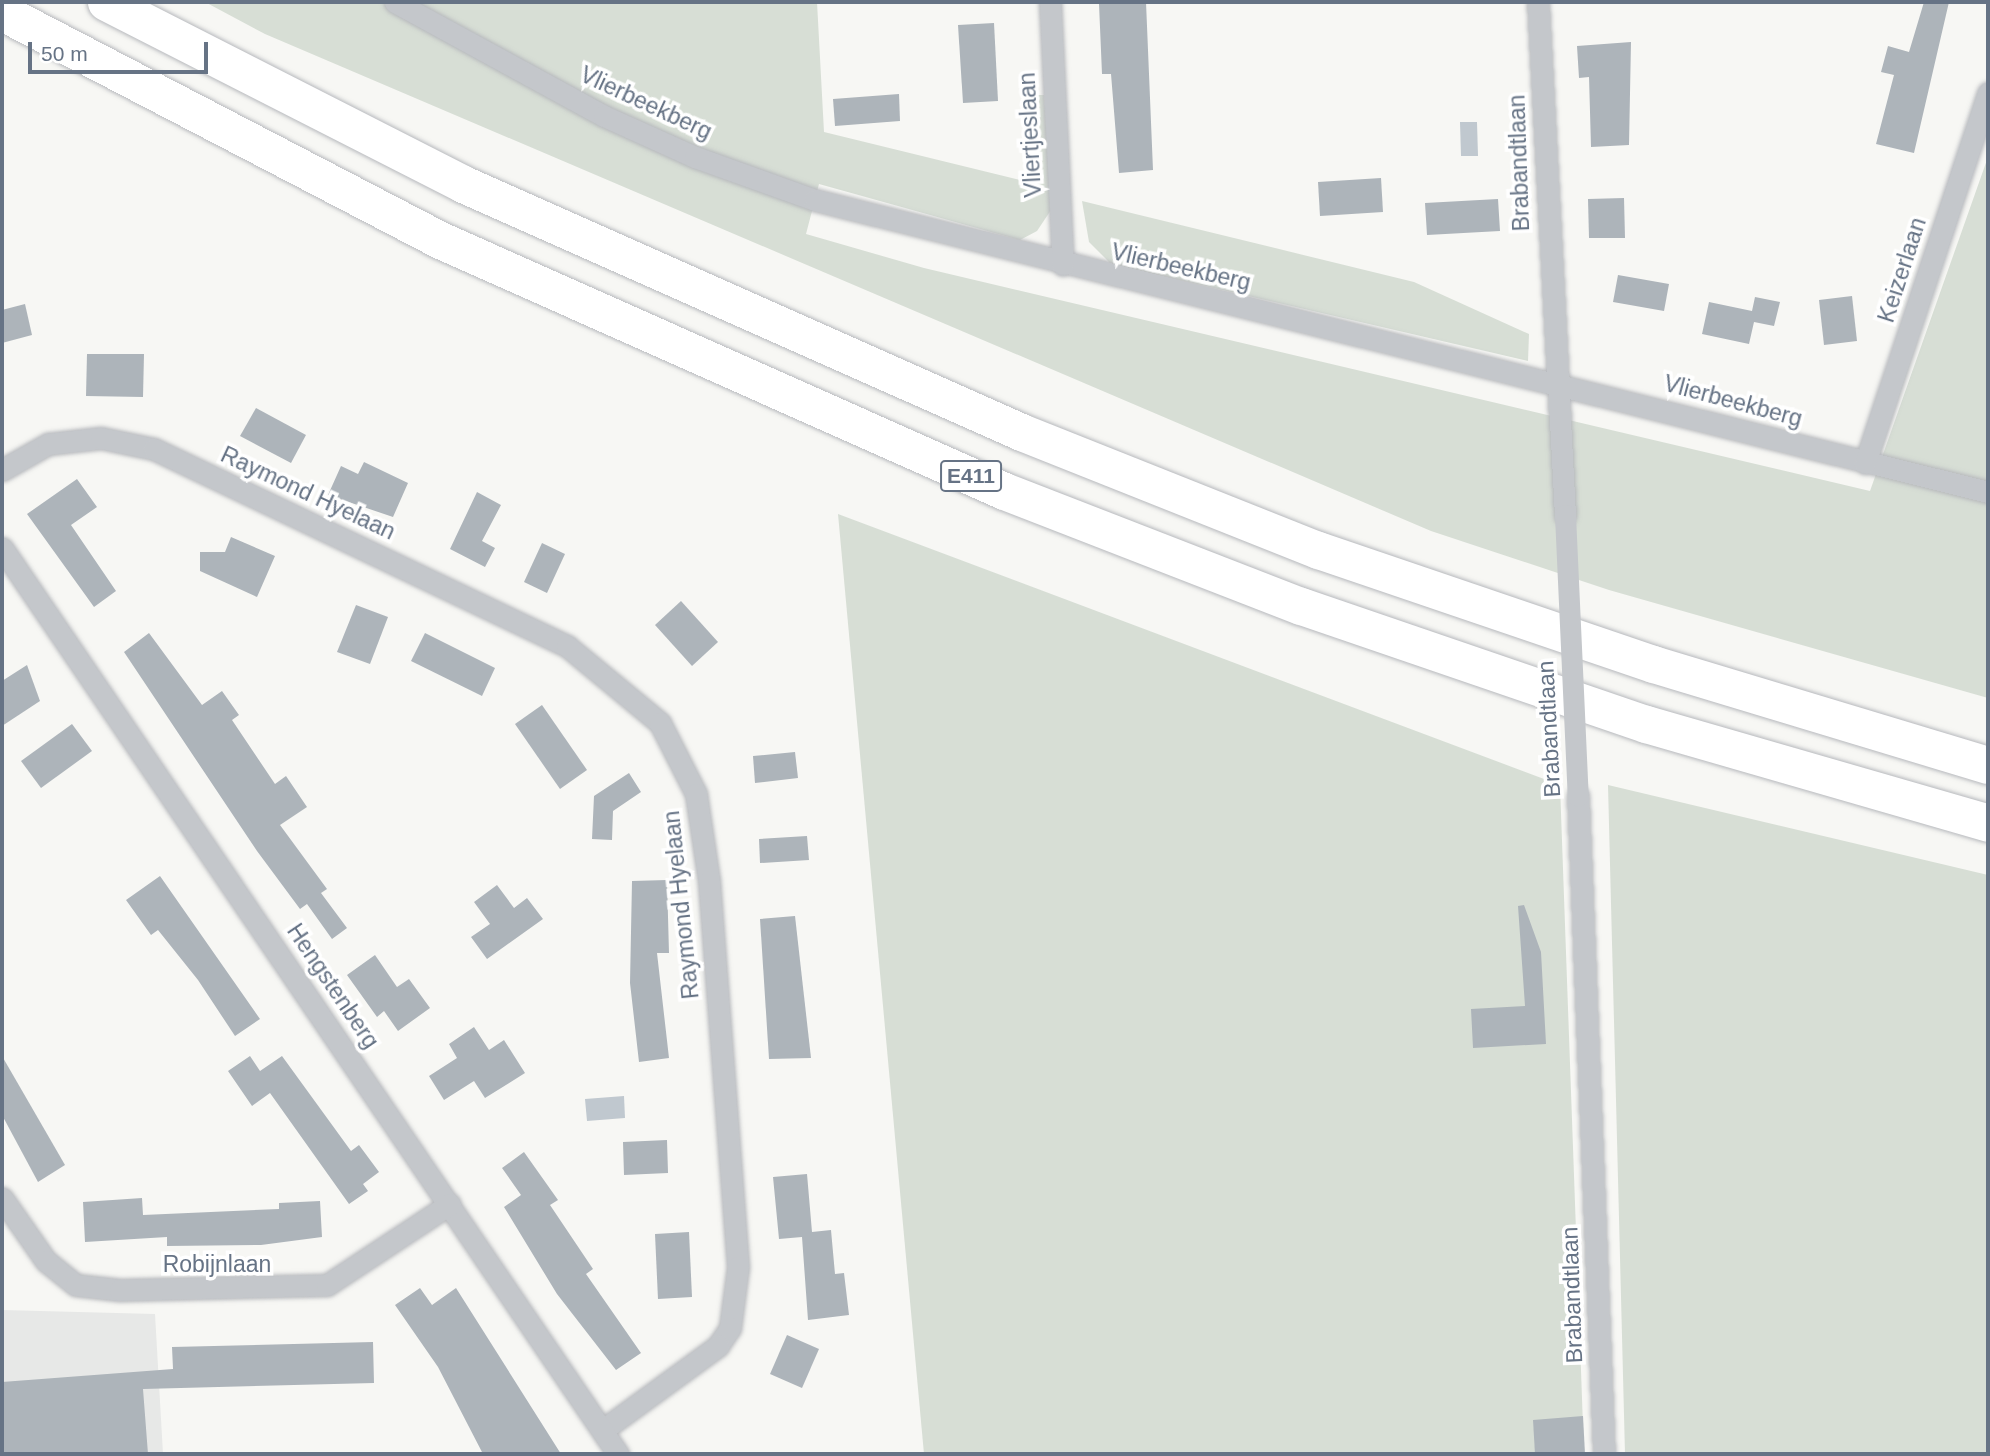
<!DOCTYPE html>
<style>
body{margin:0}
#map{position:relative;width:1990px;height:1456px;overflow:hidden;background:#f7f7f4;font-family:Helvetica,sans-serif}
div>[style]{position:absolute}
.built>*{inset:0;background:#e7e8e7}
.green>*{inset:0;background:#d7ded5}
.water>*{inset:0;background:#c0c8cf}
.building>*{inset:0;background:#adb4ba}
.roads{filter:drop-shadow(0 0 2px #b7b9bd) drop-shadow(0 0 2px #b7b9bd)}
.street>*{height:21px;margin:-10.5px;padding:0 10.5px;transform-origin:10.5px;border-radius:10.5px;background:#c4c7cb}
.highway>*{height:37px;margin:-18.5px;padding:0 18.5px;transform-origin:18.5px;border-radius:18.5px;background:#fff}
.street-bridge>*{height:21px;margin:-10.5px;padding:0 10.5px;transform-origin:10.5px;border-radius:10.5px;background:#c4c7cb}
span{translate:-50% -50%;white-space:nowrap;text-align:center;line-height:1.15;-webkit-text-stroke:7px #fff;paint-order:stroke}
.shield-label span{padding:2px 5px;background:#fff;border:2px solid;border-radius:5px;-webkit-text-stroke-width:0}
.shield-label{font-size:21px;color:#667385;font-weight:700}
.street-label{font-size:23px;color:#667385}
.frame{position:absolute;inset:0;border:4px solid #667385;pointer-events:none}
.scale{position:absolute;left:28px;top:42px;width:180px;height:32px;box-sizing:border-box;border:4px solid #667385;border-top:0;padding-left:9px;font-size:21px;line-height:24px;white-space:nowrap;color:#667385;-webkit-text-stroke:5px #fff;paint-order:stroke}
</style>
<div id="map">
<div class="built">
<i style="clip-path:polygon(2px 1310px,155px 1314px,163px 1454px,2px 1454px)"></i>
</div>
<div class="green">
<i style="clip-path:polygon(205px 2px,817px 2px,824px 132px,1032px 183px,1030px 95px,1044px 95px,1051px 210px,1037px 231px,1020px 240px,819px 184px,806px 234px,924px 268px,1870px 491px,1988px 157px,1988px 698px,1609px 590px,1431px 531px,265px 34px)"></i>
<i style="clip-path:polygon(1082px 201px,1414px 282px,1529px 334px,1528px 361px,1111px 264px,1089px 242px)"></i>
<i style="clip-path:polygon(838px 514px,1560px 785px,1584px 1454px,924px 1454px)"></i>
<i style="clip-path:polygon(1608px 785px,1988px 875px,1988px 1454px,1625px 1454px)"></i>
</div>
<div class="water">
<i style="clip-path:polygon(1460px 122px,1477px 122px,1478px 156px,1461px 156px)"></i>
<i style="clip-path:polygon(624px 1096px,625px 1118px,587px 1121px,585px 1099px)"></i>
</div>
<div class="building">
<i style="clip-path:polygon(1146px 2px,1153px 170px,1119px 173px,1111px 74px,1102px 74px,1099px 4px)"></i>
<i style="clip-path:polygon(1924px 2px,1949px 2px,1914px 153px,1876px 144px,1894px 75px,1881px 72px,1888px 46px,1909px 52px)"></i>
<i style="clip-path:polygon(994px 23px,998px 101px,963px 103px,958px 25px)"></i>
<i style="clip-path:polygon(1631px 42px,1629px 145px,1591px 147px,1589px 77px,1579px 78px,1577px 46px)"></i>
<i style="clip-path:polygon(899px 94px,900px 121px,835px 126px,833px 99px)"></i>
<i style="clip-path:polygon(1381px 178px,1383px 212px,1320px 216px,1318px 182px)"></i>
<i style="clip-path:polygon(1624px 198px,1625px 238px,1589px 238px,1588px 199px)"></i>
<i style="clip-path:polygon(1498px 199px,1500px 231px,1427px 235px,1425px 203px)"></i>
<i style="clip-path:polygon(1618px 275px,1669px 284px,1664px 311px,1613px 302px)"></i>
<i style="clip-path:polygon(1852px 296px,1857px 341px,1824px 345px,1819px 300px)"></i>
<i style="clip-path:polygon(1755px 297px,1780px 302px,1774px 326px,1754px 322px,1749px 344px,1702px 334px,1709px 302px,1752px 311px)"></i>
<i style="clip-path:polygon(25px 304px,32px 335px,2px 343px,2px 310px)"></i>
<i style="clip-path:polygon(87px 354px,144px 354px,143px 397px,86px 396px)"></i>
<i style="clip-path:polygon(256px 408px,306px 435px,291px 463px,240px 436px)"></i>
<i style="clip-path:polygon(364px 462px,408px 483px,393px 517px,328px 495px,341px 466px,358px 474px)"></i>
<i style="clip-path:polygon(77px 479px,97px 507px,71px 525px,116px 591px,94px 607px,27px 514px)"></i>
<i style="clip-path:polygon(477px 492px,501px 505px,482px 541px,495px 548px,485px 567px,450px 549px)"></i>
<i style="clip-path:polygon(231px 537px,275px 556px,257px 597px,200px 571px,200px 552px,225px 552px)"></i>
<i style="clip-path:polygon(542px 543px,565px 554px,547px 593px,524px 582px)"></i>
<i style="clip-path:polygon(681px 601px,718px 642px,692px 666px,655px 625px)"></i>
<i style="clip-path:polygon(356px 605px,388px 617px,370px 664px,337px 652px)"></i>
<i style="clip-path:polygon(149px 633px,202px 705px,222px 691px,239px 715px,232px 720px,275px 784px,286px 776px,307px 807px,280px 825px,327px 889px,321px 893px,347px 928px,332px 939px,307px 904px,300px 909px,257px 851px,124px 652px)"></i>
<i style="clip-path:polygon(425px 633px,495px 668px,482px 696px,411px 661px)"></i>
<i style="clip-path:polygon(27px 665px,40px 701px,2px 726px,2px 681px)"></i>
<i style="clip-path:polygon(542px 705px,587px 770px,560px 789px,515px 724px)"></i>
<i style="clip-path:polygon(72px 724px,92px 751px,41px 788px,21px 761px)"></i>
<i style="clip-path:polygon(795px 752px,798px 778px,755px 783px,753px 756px)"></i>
<i style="clip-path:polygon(629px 773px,641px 792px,613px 811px,612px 840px,592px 839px,594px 796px)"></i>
<i style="clip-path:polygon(807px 836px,809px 860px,760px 863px,759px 839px)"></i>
<i style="clip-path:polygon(160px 876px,260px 1019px,235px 1036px,198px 980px,158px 930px,151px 935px,126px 900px)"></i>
<i style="clip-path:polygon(667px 880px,669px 953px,657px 953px,669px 1058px,639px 1062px,630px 983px,632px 881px)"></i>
<i style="clip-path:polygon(497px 885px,514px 908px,527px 898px,543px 919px,487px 959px,471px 937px,490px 924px,474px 902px)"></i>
<i style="clip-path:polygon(1524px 905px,1541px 952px,1546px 1044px,1473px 1048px,1471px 1009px,1525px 1006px,1518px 906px)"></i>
<i style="clip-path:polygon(795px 916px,811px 1058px,769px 1059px,760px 919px)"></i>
<i style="clip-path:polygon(375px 955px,397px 987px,409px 979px,430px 1008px,398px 1031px,384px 1011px,377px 1017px,347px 975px)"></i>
<i style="clip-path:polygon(474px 1027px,489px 1050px,504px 1040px,525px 1073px,485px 1098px,474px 1081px,444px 1100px,429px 1076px,457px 1058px,449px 1044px)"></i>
<i style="clip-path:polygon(2px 1056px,65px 1165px,38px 1182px,2px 1115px)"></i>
<i style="clip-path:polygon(250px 1056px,260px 1071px,282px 1056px,351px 1151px,359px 1145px,379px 1172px,363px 1184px,368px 1191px,349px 1204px,270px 1093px,252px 1106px,228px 1071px)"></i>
<i style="clip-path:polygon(667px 1140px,668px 1173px,624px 1175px,623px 1142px)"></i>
<i style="clip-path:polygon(524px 1152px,558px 1200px,550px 1205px,593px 1269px,586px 1274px,641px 1353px,616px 1370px,557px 1294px,504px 1207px,521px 1195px,502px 1168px)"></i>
<i style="clip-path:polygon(807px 1174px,812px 1232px,831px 1230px,835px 1274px,844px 1273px,849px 1315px,808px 1320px,802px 1237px,779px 1239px,773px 1177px)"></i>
<i style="clip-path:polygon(142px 1198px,143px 1215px,279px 1209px,279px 1203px,320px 1201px,322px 1237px,261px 1245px,167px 1246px,167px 1237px,85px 1242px,83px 1202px)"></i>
<i style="clip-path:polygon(689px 1232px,692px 1297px,658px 1299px,655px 1234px)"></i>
<i style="clip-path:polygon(420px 1288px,432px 1305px,456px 1288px,561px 1454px,483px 1454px,438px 1367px,395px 1305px)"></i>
<i style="clip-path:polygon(787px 1335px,819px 1349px,802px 1388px,770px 1374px)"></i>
<i style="clip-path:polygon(373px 1342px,374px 1383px,143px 1389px,148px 1454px,2px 1454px,2px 1382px,173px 1369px,172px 1347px)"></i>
<i style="clip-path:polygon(1583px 1416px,1585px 1454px,1535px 1454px,1533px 1420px)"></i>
</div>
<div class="roads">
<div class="street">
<i style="left:395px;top:2px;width:238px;rotate:28.6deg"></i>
<i style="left:604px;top:116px;width:100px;rotate:24.3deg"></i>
<i style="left:695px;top:157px;width:127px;rotate:19.7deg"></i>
<i style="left:815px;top:200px;width:1209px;rotate:13.98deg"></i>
<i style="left:1050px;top:2px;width:263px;rotate:87.2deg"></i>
<i style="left:1538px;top:2px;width:514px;rotate:86.99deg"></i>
<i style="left:1865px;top:463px;width:390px;rotate:-71.6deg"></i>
<i style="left:2px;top:470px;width:53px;rotate:-29.5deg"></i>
<i style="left:48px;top:444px;width:53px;rotate:-6.5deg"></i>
<i style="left:101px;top:438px;width:54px;rotate:11.7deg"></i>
<i style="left:154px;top:449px;width:458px;rotate:25.5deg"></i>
<i style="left:567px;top:646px;width:121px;rotate:39.6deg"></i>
<i style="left:660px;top:723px;width:80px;rotate:63.1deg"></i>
<i style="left:696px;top:794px;width:88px;rotate:81.5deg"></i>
<i style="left:709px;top:881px;width:387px;rotate:85.7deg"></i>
<i style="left:738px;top:1267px;width:62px;rotate:97.5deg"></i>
<i style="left:730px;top:1328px;width:22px;rotate:124deg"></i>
<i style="left:718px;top:1346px;width:142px;rotate:143.9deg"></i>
<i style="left:2px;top:548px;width:1096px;rotate:55.79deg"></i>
<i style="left:1578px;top:796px;width:659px;rotate:87.74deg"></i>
<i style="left:2px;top:1198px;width:77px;rotate:55.1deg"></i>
<i style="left:46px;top:1261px;width:38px;rotate:39deg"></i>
<i style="left:76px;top:1285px;width:44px;rotate:6.5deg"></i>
<i style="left:120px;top:1290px;width:207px;rotate:-1.4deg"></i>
<i style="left:327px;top:1285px;width:147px;rotate:-33.4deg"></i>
</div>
<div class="highway">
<i style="left:106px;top:2px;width:401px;rotate:27deg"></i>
<i style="left:463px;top:184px;width:611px;rotate:23.96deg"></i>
<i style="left:1021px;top:432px;width:320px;rotate:21.7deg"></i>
<i style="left:1318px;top:550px;width:354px;rotate:18.8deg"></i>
<i style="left:1653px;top:664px;width:350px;rotate:16.8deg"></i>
<i style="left:2px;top:12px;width:494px;rotate:27.5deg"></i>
<i style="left:440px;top:240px;width:617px;rotate:23.99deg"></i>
<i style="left:1004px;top:491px;width:318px;rotate:21.2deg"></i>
<i style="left:1301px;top:606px;width:365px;rotate:18.9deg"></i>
<i style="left:1646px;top:724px;width:356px;rotate:16.1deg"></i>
</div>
</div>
<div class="street-bridge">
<i style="left:1565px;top:515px;width:281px;rotate:87.4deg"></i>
</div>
<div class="shield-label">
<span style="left:971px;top:476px">E411</span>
</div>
<div class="street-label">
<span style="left:646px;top:103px;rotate:25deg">Vlierbeekberg</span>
<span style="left:1030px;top:135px;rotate:-93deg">Vliertjeslaan</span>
<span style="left:1519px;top:163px;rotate:-92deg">Brabandtlaan</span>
<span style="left:1181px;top:267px;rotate:13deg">Vlierbeekberg</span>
<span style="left:1902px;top:270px;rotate:-72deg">Keizerlaan</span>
<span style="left:1733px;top:401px;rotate:15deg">Vlierbeekberg</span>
<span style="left:308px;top:493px;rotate:25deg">Raymond Hyelaan</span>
<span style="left:1549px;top:729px;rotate:-93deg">Brabandtlaan</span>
<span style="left:681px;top:905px;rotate:-96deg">Raymond Hyelaan</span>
<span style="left:333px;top:986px;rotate:56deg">Hengstenberg</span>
<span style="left:217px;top:1264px">Robijnlaan</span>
<span style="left:1572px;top:1295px;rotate:-92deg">Brabandtlaan</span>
</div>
<div class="frame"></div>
<div class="scale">50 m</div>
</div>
